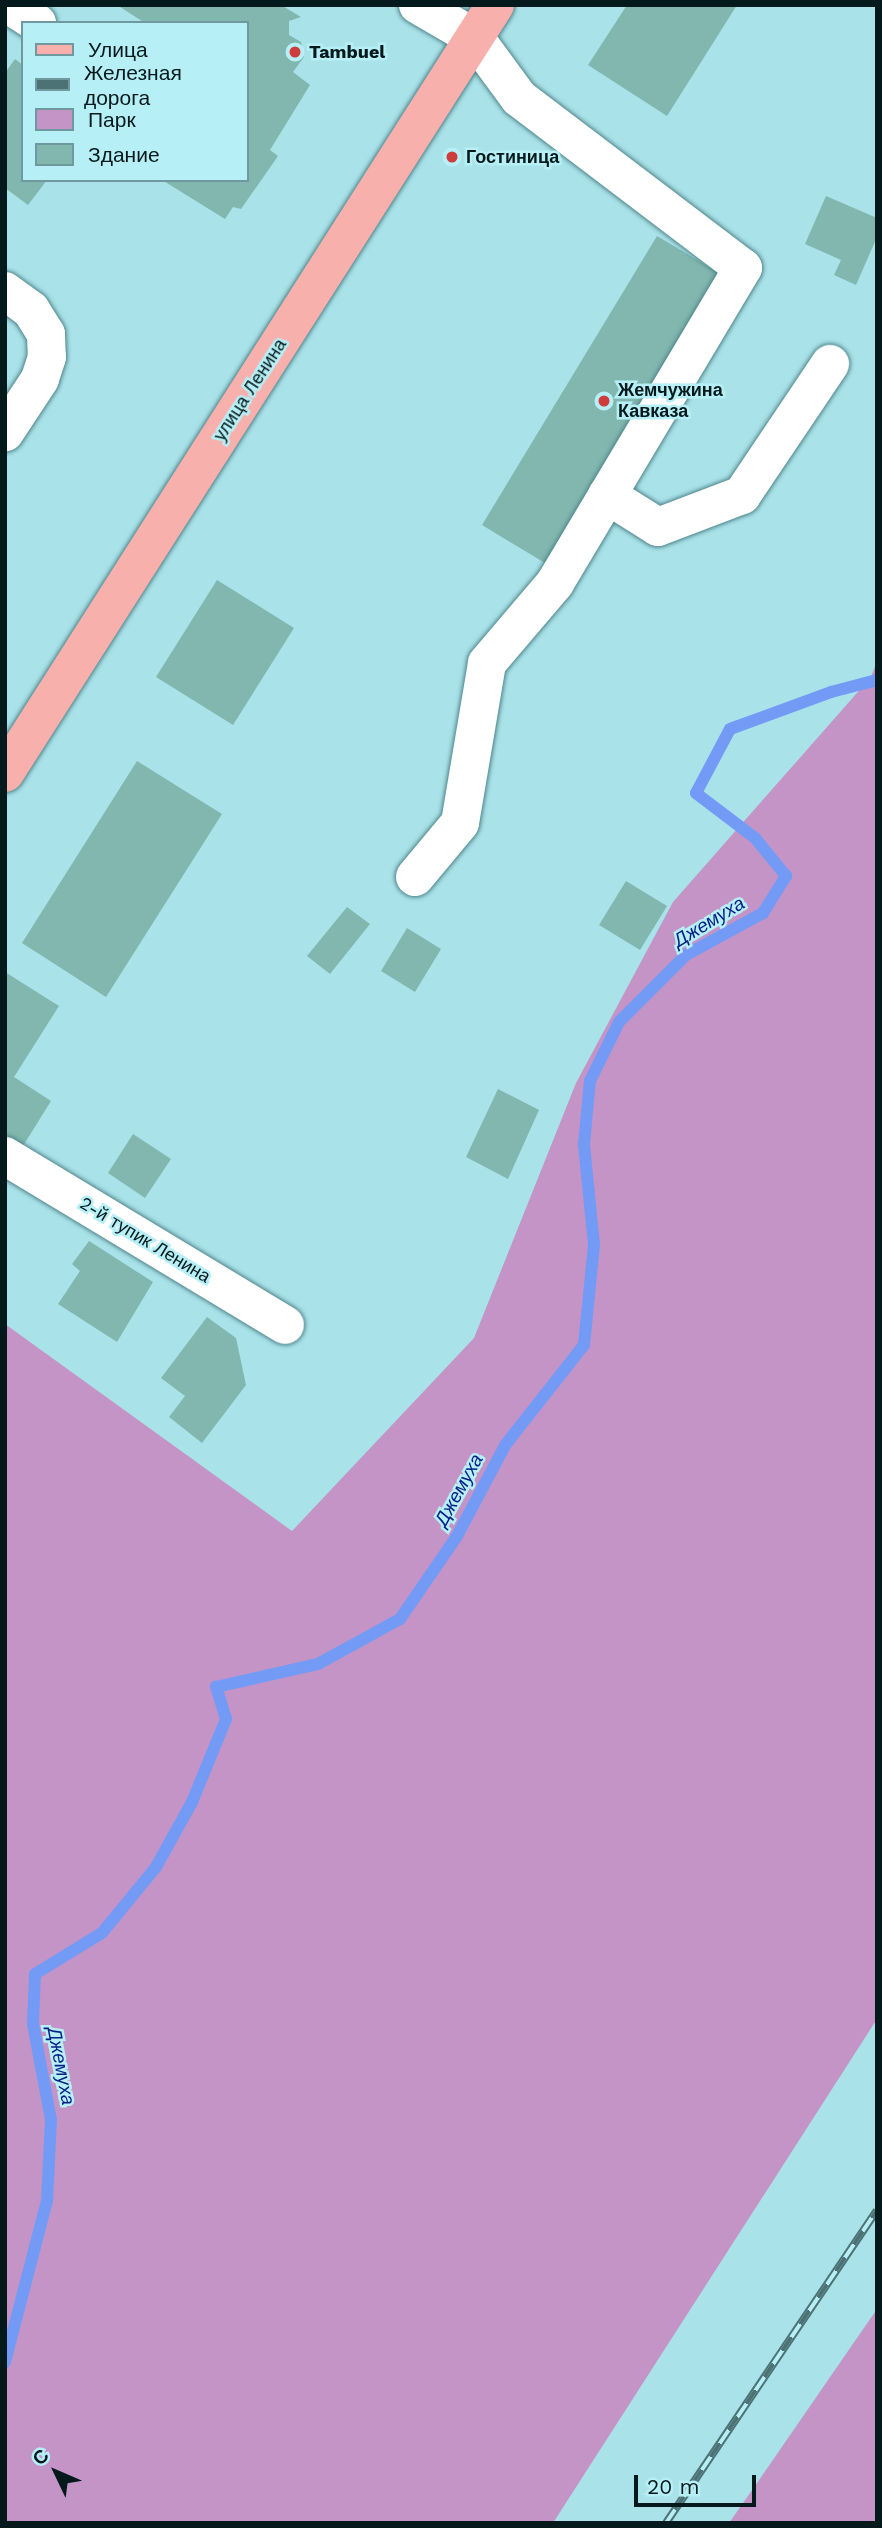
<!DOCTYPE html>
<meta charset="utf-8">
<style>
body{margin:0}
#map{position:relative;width:882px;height:2528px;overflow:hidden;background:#aae2e9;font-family:"Work Sans",sans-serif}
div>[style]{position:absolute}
.green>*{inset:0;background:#c494c6}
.stream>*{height:12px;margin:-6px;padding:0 6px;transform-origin:6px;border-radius:6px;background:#739bf6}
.building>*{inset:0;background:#81b7af}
.roads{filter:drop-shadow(0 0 2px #4f858b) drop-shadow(0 0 2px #4f858b)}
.minor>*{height:38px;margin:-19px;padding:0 19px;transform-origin:19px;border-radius:19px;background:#fff}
.major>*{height:38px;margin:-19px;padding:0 19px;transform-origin:19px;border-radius:19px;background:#f7b0ac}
.rail>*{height:8px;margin-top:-4px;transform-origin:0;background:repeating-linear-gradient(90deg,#b7eff6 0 16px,#4d7276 0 32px);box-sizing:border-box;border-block:2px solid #4d7276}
.dots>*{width:19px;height:19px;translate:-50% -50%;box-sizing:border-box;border:4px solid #b7eff6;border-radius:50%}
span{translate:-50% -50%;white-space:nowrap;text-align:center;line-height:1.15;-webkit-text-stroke:5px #b7eff6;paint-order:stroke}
.poi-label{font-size:18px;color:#03191b;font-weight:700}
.left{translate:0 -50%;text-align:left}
.street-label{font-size:18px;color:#03191b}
.water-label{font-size:19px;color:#072087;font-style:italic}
.frame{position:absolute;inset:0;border:7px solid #03191b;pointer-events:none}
.legend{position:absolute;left:21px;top:21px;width:228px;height:161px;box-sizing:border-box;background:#b7eff6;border:2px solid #6f999e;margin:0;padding:9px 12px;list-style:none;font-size:21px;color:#03191b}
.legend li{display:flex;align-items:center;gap:14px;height:35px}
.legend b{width:35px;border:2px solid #6f999e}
.north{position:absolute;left:21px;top:2437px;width:70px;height:70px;-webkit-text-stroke:5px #b7eff6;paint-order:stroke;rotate:314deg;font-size:19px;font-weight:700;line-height:28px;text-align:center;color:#03191b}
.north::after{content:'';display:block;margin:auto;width:24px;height:32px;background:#03191b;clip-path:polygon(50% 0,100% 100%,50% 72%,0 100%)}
.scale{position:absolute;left:634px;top:2475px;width:122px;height:32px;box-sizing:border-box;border:4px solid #03191b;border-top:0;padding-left:9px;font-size:21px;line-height:24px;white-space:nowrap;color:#03191b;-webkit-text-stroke:5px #b7eff6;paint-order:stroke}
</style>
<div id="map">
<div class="green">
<i style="clip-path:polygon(877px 661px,877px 2019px,553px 2523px,5px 2523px,5px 1324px,292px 1531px,474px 1338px,576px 1083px,673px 902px,871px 677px)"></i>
<i style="clip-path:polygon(877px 2309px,877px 2523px,729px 2523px,757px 2483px)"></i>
</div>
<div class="stream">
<i style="left:5px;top:2362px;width:166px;rotate:-75.4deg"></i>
<i style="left:47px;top:2201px;width:81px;rotate:-87.2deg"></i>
<i style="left:51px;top:2120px;width:98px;rotate:-100.6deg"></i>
<i style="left:33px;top:2024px;width:50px;rotate:-87.7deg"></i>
<i style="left:35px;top:1974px;width:79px;rotate:-31.5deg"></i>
<i style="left:102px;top:1933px;width:85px;rotate:-50.7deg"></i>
<i style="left:156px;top:1867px;width:74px;rotate:-61deg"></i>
<i style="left:192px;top:1802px;width:90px;rotate:-67.7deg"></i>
<i style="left:226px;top:1719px;width:34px;rotate:-107deg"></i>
<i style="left:216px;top:1687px;width:105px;rotate:-12.7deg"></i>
<i style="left:318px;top:1664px;width:94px;rotate:-28.8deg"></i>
<i style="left:400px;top:1619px;width:101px;rotate:-55.5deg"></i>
<i style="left:457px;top:1536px;width:104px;rotate:-62deg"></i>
<i style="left:506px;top:1444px;width:126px;rotate:-51.8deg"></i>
<i style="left:584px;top:1345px;width:100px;rotate:-84.3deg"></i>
<i style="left:594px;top:1245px;width:101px;rotate:-95.7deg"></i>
<i style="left:584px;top:1144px;width:63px;rotate:-84.6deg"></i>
<i style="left:590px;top:1081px;width:66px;rotate:-63.8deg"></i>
<i style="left:619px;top:1022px;width:95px;rotate:-45deg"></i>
<i style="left:686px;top:955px;width:88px;rotate:-28.6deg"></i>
<i style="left:763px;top:913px;width:44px;rotate:-58.1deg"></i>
<i style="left:786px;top:876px;width:49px;rotate:-129.2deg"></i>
<i style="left:755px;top:838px;width:74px;rotate:-142.7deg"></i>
<i style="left:696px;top:793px;width:72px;rotate:-62deg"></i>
<i style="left:730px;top:729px;width:108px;rotate:-20.1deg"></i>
<i style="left:831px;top:692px;width:48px;rotate:-14.6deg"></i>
</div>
<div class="building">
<i style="clip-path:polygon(117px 5px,281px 5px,301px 17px,289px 21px,289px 35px,301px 42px,304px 57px,293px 72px,310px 85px,270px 150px,278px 156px,241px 209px,233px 207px,225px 219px,162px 180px,247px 180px,247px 23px,145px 23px)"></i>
<i style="clip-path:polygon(627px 5px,737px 5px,667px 116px,588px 65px)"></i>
<i style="clip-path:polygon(15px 59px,23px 65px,23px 180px,47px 180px,28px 205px,5px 188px,5px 73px)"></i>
<i style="clip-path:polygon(826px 196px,877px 218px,877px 237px,856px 285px,834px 275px,841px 260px,805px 244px)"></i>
<i style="clip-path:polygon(657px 236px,726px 277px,550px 566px,482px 525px)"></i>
<i style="clip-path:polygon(217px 580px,294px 628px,233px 725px,156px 677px)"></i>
<i style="clip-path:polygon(137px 761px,222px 814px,106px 997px,22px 943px)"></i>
<i style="clip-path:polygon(626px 881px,667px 906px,640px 950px,599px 925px)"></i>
<i style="clip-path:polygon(347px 907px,370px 924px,330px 974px,307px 956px)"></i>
<i style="clip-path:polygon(407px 928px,441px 949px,415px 992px,381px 971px)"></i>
<i style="clip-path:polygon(5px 972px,59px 1006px,14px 1077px,51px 1101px,23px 1146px,5px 1135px)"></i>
<i style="clip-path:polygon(498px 1089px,539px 1110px,508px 1179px,466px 1157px)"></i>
<i style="clip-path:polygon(133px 1134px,171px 1159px,145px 1198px,108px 1173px)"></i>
<i style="clip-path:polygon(89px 1241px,153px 1282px,117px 1342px,58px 1304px,80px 1271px,72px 1264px)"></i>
<i style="clip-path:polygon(207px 1317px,236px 1338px,246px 1385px,202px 1443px,169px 1417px,185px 1396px,161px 1378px)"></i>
</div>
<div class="roads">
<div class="minor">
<i style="left:22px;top:5px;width:7px;rotate:117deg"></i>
<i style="left:19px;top:11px;width:22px;rotate:34deg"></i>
<i style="left:5px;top:291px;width:32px;rotate:36deg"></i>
<i style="left:31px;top:310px;width:28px;rotate:58deg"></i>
<i style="left:46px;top:334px;width:23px;rotate:88deg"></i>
<i style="left:47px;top:357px;width:23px;rotate:108deg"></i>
<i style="left:40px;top:379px;width:64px;rotate:123.4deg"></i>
<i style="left:607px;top:495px;width:60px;rotate:32.1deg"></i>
<i style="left:658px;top:527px;width:90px;rotate:-20.9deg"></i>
<i style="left:742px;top:495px;width:158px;rotate:-56.1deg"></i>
<i style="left:415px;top:877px;width:70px;rotate:-50.2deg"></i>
<i style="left:460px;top:823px;width:162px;rotate:-80.4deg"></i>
<i style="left:487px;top:663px;width:105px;rotate:-49.6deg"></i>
<i style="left:555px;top:583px;width:367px;rotate:-59.2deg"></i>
<i style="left:743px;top:268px;width:281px;rotate:-142.8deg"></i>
<i style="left:519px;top:98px;width:74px;rotate:-126.3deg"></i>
<i style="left:475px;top:38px;width:66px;rotate:-149.9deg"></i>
<i style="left:5px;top:1156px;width:327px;rotate:31.1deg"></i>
</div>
<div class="major">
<i style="left:5px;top:773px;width:911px;rotate:-57.46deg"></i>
</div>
</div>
<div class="rail">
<i style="left:666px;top:2523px;width:377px;rotate:-56deg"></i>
</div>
<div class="dots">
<i style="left:295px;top:52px;background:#cc3d3c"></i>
<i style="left:452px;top:157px;background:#cc3d3c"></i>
<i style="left:604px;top:401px;background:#cc3d3c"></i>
</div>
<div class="poi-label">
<span class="left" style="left:309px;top:52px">Tambuel</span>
<span class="left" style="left:466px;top:157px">Гостиница</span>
<span class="left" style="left:618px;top:401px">Жемчужина<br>Кавказа</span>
</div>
<div class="street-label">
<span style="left:250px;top:390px;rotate:-57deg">улица Ленина</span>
<span style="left:145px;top:1240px;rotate:31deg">2-й тупик Ленина</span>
</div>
<div class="water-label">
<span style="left:709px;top:922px;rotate:-31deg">Джемуха</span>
<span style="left:459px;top:1490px;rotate:-61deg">Джемуха</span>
<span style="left:61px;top:2066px;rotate:79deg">Джемуха</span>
</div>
<div class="frame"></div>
<ul class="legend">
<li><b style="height:9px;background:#f7b0ac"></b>Улица</li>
<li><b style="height:9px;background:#4d7276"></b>Железная дорога</li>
<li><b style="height:19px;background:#c494c6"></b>Парк</li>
<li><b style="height:19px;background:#81b7af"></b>Здание</li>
</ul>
<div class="north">С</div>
<div class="scale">20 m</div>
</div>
